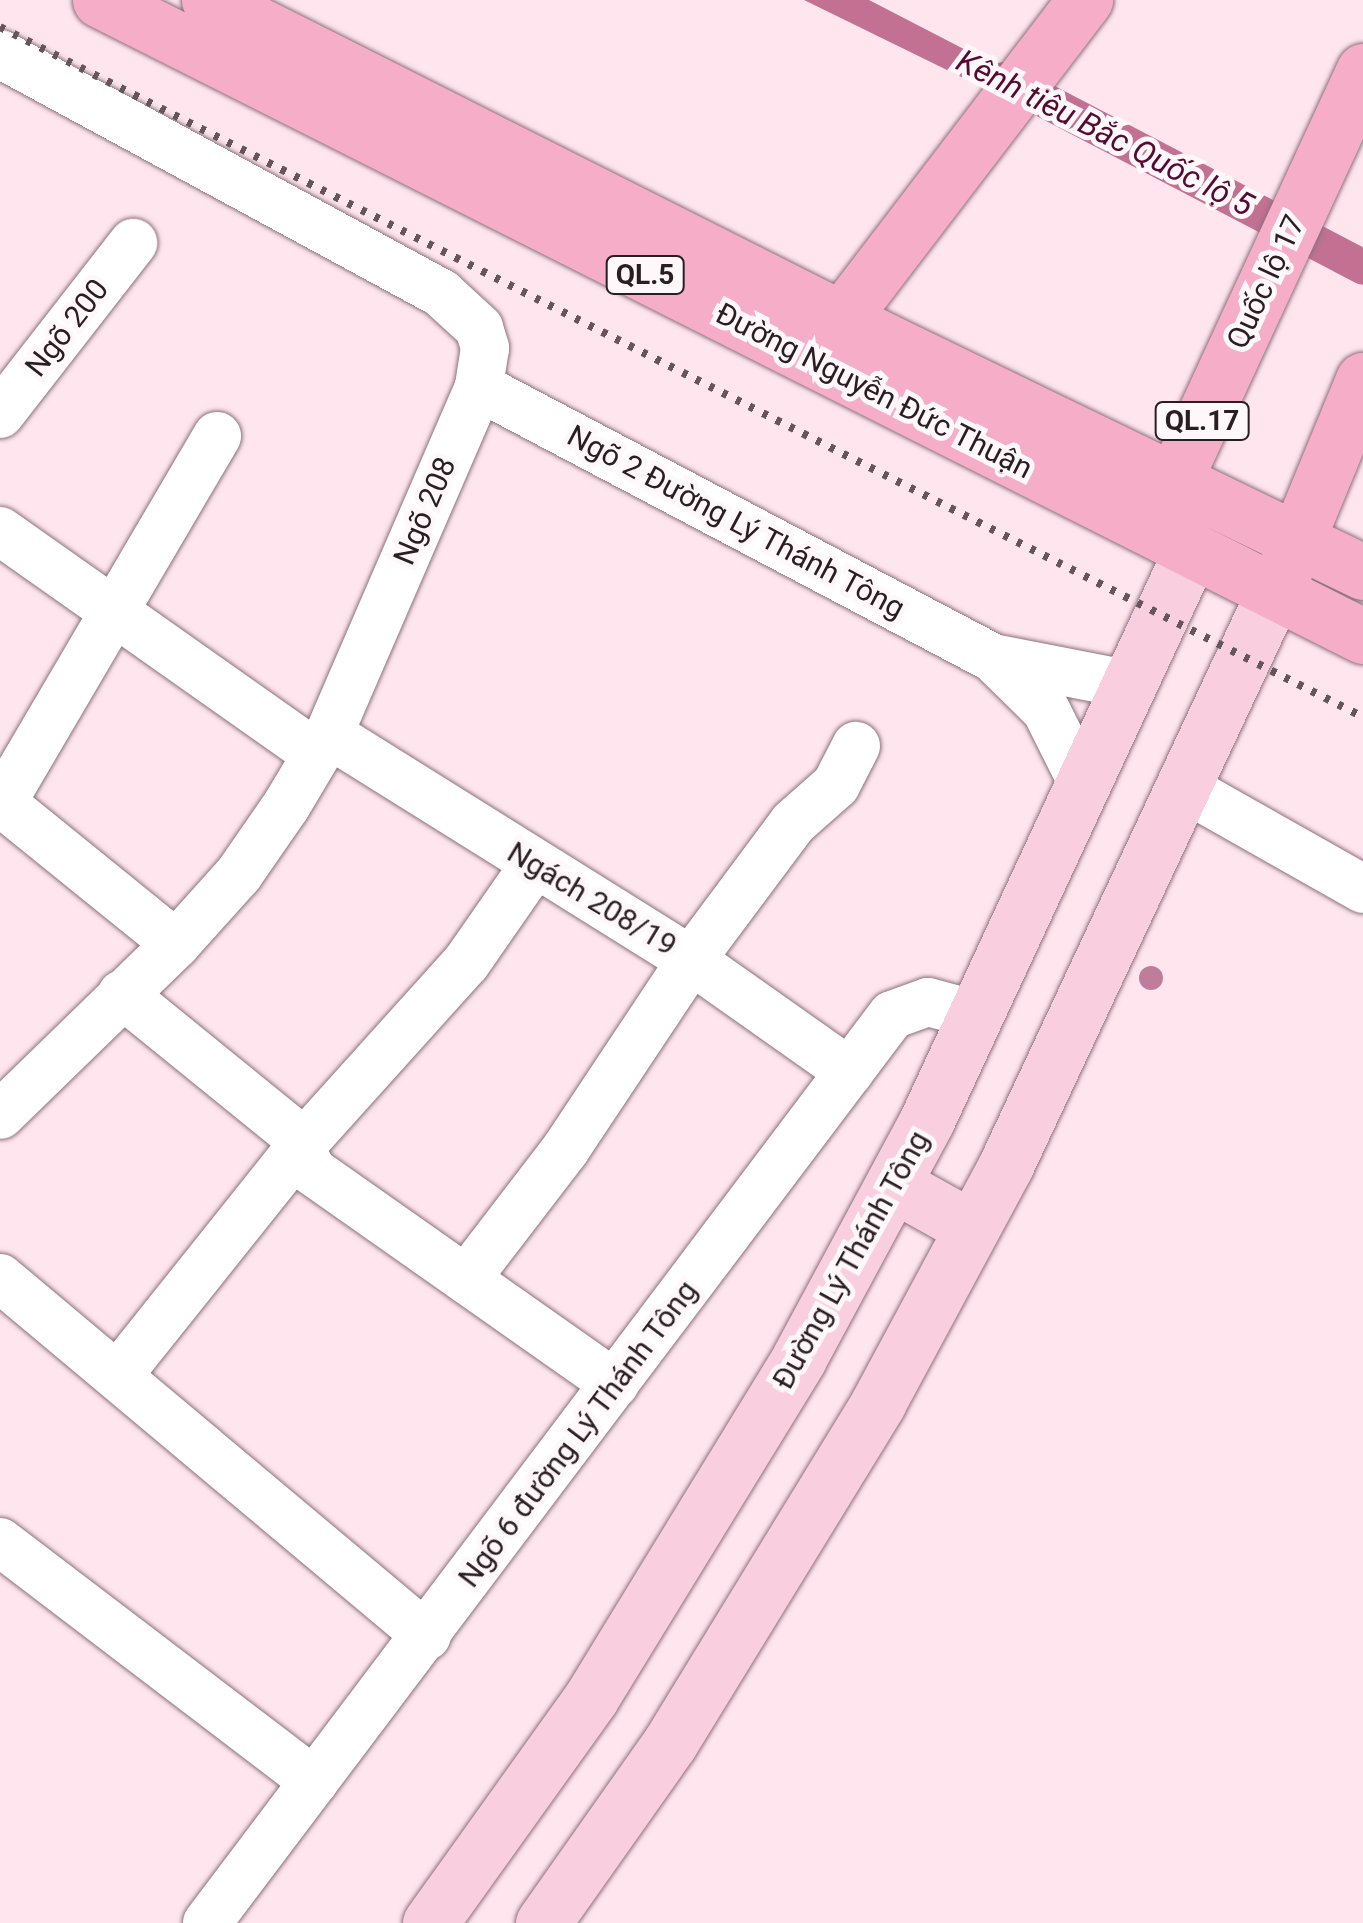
<!DOCTYPE html>
<meta charset="utf-8">
<style>
body{margin:0}
#map{position:relative;width:1363px;height:1923px;overflow:hidden;background:#fee5ee;font-family:Roboto,sans-serif}
div>[style]{position:absolute}
.water>*{inset:0;background:#c27192}
.canal>*{height:35px;margin:-17.5px;padding:0 17.5px;transform-origin:17.5px;border-radius:17.5px;background:#c27192}
.roads{filter:drop-shadow(0 0 2px #8c717b) drop-shadow(0 0 2px #8c717b)}
.minor>*{height:48px;margin:-24px;padding:0 24px;transform-origin:24px;border-radius:24px;background:#fff}
.major>*{height:55px;margin:-27.5px;padding:0 27.5px;transform-origin:27.5px;border-radius:27.5px;background:#f9cede}
.highway>*{height:55px;margin:-27.5px;padding:0 27.5px;transform-origin:27.5px;border-radius:27.5px;background:#f5adc8}
.rail>*{height:8px;margin-top:-4px;transform-origin:0;background:repeating-linear-gradient(90deg,#65565b 0 5px,transparent 0 15px)}
.trees>*{width:24px;height:24px;margin:-12px;border-radius:50%;background:#be7d9b}
span{translate:-50% -50%;white-space:nowrap;text-align:center;line-height:1.15;-webkit-text-stroke:10px #fff8fa;paint-order:stroke}
.shield-label span{padding:2px 8px;background:#fff8fa;border:2px solid;border-radius:8px;-webkit-text-stroke-width:0}
.shield-label{font-size:28px;color:#291e22;font-weight:700}
.street-label{font-size:30px;color:#291e22}
.water-label{font-size:32px;color:#550a31;font-style:italic}
</style>
<div id="map">
<div class="water">
<i style="clip-path:polygon(804px 0,869px 0,1049px 93px,1033px 112px)"></i>
</div>
<div class="canal">
<i style="left:1004px;top:79px;width:405px;rotate:27.6deg"></i>
</div>
<div class="roads">
<div class="minor">
<i style="left:0;top:54px;width:502px;rotate:28.46deg"></i>
<i style="left:441px;top:293px;width:52px;rotate:42.6deg"></i>
<i style="left:479px;top:328px;width:21px;rotate:73deg"></i>
<i style="left:485px;top:348px;width:39px;rotate:99deg"></i>
<i style="left:479px;top:387px;width:378px;rotate:113.4deg"></i>
<i style="left:329px;top:734px;width:84px;rotate:120.8deg"></i>
<i style="left:286px;top:806px;width:83px;rotate:124.7deg"></i>
<i style="left:239px;top:874px;width:94px;rotate:132deg"></i>
<i style="left:176px;top:944px;width:245px;rotate:135.8deg"></i>
<i style="left:479px;top:387px;width:581px;rotate:27.8deg"></i>
<i style="left:993px;top:658px;width:74px;rotate:44.5deg"></i>
<i style="left:1046px;top:710px;width:78px;rotate:63.4deg"></i>
<i style="left:0;top:414px;width:217px;rotate:-52.1deg"></i>
<i style="left:0;top:531px;width:387px;rotate:35.2deg"></i>
<i style="left:993px;top:658px;width:136px;rotate:11deg"></i>
<i style="left:329px;top:734px;width:427px;rotate:32deg"></i>
<i style="left:691px;top:960px;width:194px;rotate:35.2deg"></i>
<i style="left:1181px;top:786px;width:209px;rotate:29.5deg"></i>
<i style="left:2px;top:803px;width:224px;rotate:39deg"></i>
<i style="left:0;top:806px;width:429px;rotate:-59.6deg"></i>
<i style="left:122px;top:994px;width:220px;rotate:39.1deg"></i>
<i style="left:293px;top:1133px;width:42px;rotate:63.4deg"></i>
<i style="left:312px;top:1171px;width:370px;rotate:35.1deg"></i>
<i style="left:0;top:1278px;width:557px;rotate:39.98deg"></i>
<i style="left:466px;top:1279px;width:163px;rotate:-52.5deg"></i>
<i style="left:565px;top:1150px;width:228px;rotate:-56.4deg"></i>
<i style="left:691px;top:960px;width:171px;rotate:-53.3deg"></i>
<i style="left:793px;top:823px;width:57px;rotate:-41.5deg"></i>
<i style="left:836px;top:785px;width:44px;rotate:-62.9deg"></i>
<i style="left:119px;top:1374px;width:292px;rotate:-51.4deg"></i>
<i style="left:301px;top:1146px;width:246px;rotate:-48deg"></i>
<i style="left:466px;top:963px;width:119px;rotate:-55.2deg"></i>
<i style="left:0;top:1542px;width:395px;rotate:37.3deg"></i>
<i style="left:207px;top:1923px;width:1137px;rotate:-52.97deg"></i>
<i style="left:892px;top:1015px;width:38px;rotate:-20deg"></i>
<i style="left:928px;top:1002px;width:51px;rotate:14.9deg"></i>
</div>
<div class="major">
<i style="left:893px;top:1184px;width:90px;rotate:29.1deg"></i>
<i style="left:430px;top:1923px;width:277px;rotate:-54.4deg"></i>
<i style="left:591px;top:1698px;width:399px;rotate:-58.5deg"></i>
<i style="left:799px;top:1358px;width:270px;rotate:-61.7deg"></i>
<i style="left:927px;top:1120px;width:627px;rotate:-65.11deg"></i>
<i style="left:543px;top:1923px;width:220px;rotate:-54.8deg"></i>
<i style="left:670px;top:1743px;width:399px;rotate:-58.5deg"></i>
<i style="left:878px;top:1403px;width:270px;rotate:-61.7deg"></i>
<i style="left:1006px;top:1165px;width:635px;rotate:-64.93deg"></i>
</div>
<div class="highway">
<i style="left:100px;top:0;width:1414px;rotate:26.73deg"></i>
<i style="left:209px;top:0;width:758px;rotate:26.73deg"></i>
<i style="left:886px;top:341px;width:530px;rotate:25.84deg"></i>
<i style="left:841px;top:319px;width:402px;rotate:-52.6deg"></i>
<i style="left:1182px;top:519px;width:37px;rotate:-104deg"></i>
<i style="left:1173px;top:483px;width:454px;rotate:-65.2deg"></i>
<i style="left:1283px;top:574px;width:210px;rotate:-67.6deg"></i>
</div>
</div>
<div class="rail">
<i style="left:0;top:27px;width:1528px;rotate:26.85deg"></i>
</div>
<div class="trees">
<i style="left:1151px;top:978px"></i>
</div>
<div class="shield-label">
<span style="left:645px;top:275px">QL.5</span>
<span style="left:1202px;top:421px">QL.17</span>
</div>
<div class="street-label">
<span style="left:1266px;top:282px;rotate:-65deg">Quốc lộ 17</span>
<span style="left:67px;top:328px;rotate:-52deg">Ngõ 200</span>
<span style="left:874px;top:391px;rotate:27deg">Đường Nguyễn Đức Thuận</span>
<span style="left:425px;top:511px;rotate:-67deg">Ngõ 208</span>
<span style="left:736px;top:522px;rotate:28deg">Ngõ 2 Đường Lý Thánh Tông</span>
<span style="left:592px;top:899px;rotate:31deg">Ngách 208/19</span>
<span style="left:851px;top:1260px;rotate:-61deg">Đường Lý Thánh Tông</span>
<span style="left:578px;top:1434px;rotate:-53deg">Ngõ 6 đường Lý Thánh Tông</span>
</div>
<div class="water-label">
<span style="left:1105px;top:133px;rotate:27deg">Kênh tiêu Bắc Quốc lộ 5</span>
</div>
</div>
